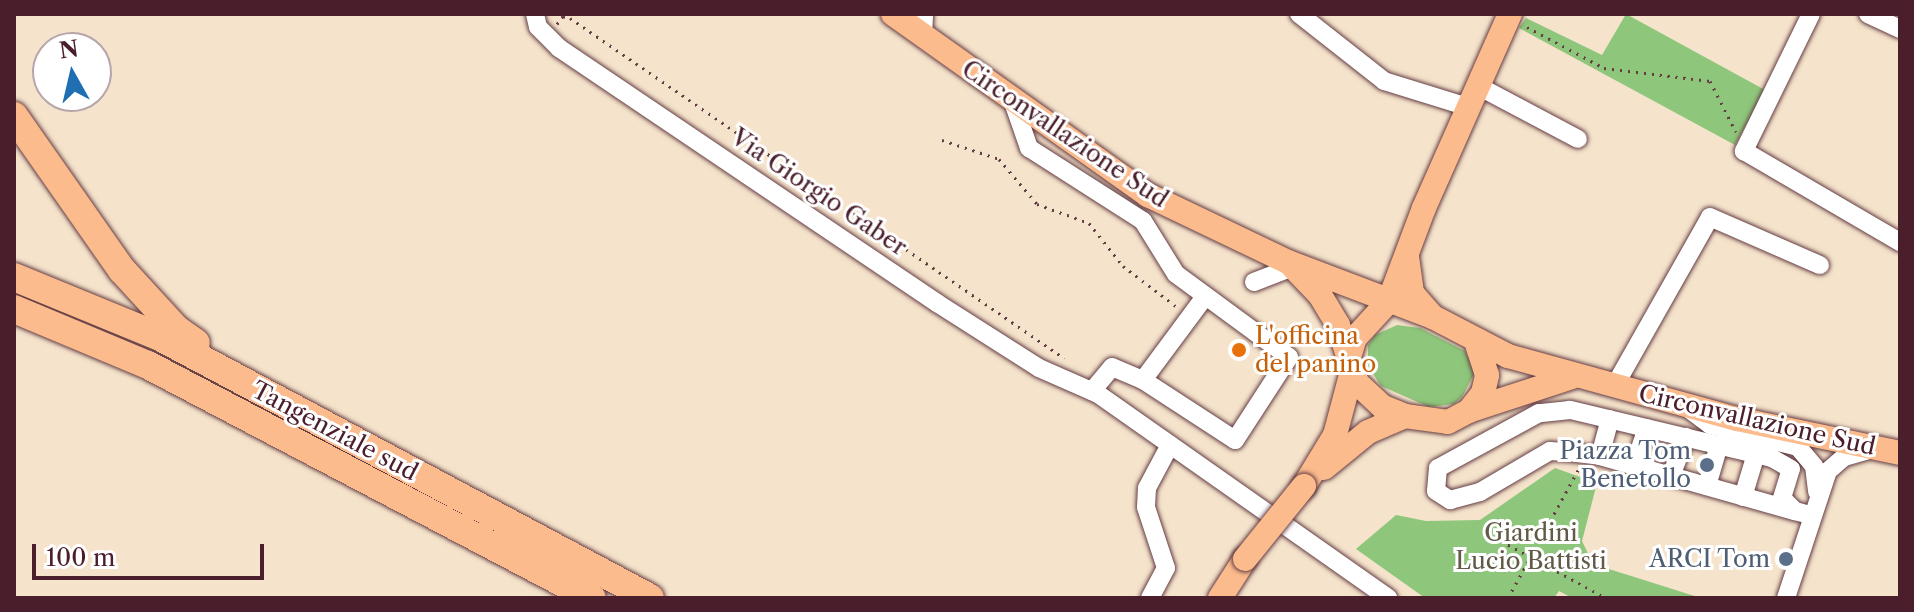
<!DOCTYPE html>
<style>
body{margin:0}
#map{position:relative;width:1914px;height:612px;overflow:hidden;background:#f5e3cb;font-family:"Libre Caslon Text",serif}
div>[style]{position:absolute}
.green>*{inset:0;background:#8ec77b}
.path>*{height:3px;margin-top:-1.5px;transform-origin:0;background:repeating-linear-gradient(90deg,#643c43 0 2px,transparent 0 8px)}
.roads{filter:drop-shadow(0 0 2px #643c43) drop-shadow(0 0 2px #643c43)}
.minor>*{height:18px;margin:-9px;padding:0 9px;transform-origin:9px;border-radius:9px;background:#fff}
.major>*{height:24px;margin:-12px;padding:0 12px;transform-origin:12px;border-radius:12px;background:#fbbb8c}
.highway>*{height:28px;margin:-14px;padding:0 14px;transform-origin:14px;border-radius:14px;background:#fbbb8c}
.bridges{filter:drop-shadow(0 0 2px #643c43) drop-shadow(0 0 2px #643c43)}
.major-bridge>*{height:24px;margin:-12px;padding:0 12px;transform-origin:12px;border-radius:12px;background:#fbbb8c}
.dots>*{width:22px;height:22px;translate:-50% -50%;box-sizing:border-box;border:4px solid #fff;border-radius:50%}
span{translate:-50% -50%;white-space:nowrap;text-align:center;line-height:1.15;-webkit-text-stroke:6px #fff;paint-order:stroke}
.street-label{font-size:24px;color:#4a1f2b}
.food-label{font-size:24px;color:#c56008}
.left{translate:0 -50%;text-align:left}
.service-label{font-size:24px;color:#4e5e75}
.right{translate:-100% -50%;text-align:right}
.park-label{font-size:24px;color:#625a47}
.frame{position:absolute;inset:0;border:16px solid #4a1f2b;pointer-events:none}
.north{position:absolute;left:32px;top:32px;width:80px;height:80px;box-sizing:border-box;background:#fff;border:2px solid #b7a5aa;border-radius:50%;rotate:352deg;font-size:22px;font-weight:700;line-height:32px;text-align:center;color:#4a1f2b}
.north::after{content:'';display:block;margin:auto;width:28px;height:36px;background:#1f6fb2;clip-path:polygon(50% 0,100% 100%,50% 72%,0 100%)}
.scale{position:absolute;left:32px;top:544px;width:232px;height:36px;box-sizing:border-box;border:4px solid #4a1f2b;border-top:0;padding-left:10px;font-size:24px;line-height:28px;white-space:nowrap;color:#4a1f2b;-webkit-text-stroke:6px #fff;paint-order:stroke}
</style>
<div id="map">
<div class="green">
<i style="clip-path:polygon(1626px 14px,1765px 90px,1735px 145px,1519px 28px,1526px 18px,1602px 55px)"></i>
<i style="clip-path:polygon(1397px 325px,1420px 328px,1465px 351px,1475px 372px,1462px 397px,1454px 404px,1429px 407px,1381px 386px,1368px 366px,1368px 345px,1375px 335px)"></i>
<i style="clip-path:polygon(1555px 468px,1597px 483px,1582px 541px,1593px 564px,1701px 598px,1572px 598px,1559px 591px,1554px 598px,1425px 598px,1356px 549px,1396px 515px,1426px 521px,1480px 520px)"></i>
</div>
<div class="path">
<i style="left:557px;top:24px;width:10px;rotate:-53deg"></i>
<i style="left:563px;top:16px;width:7px;rotate:16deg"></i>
<i style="left:570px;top:18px;width:600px;rotate:34.54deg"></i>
<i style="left:1527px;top:27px;width:87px;rotate:28deg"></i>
<i style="left:1604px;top:68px;width:107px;rotate:7deg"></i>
<i style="left:1710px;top:81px;width:57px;rotate:63deg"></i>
<i style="left:942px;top:140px;width:60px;rotate:18.4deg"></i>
<i style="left:999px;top:159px;width:59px;rotate:49.8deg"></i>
<i style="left:1037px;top:204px;width:55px;rotate:20.1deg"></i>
<i style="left:1089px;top:223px;width:55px;rotate:51.7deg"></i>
<i style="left:1123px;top:266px;width:68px;rotate:37.2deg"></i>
<i style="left:1494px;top:537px;width:128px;rotate:28.6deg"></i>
<i style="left:1508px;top:598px;width:146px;rotate:-61.3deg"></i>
</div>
<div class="roads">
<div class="minor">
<i style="left:535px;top:14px;width:13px;rotate:77deg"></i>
<i style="left:538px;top:27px;width:30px;rotate:45deg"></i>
<i style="left:559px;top:48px;width:456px;rotate:34deg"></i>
<i style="left:937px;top:303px;width:121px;rotate:32.5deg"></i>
<i style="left:1039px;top:368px;width:64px;rotate:23.8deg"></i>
<i style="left:1098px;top:394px;width:355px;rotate:35.1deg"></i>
<i style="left:1299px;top:14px;width:108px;rotate:38.2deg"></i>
<i style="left:1384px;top:81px;width:88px;rotate:17.2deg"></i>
<i style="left:1811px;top:14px;width:153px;rotate:116.1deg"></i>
<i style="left:1744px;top:151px;width:181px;rotate:30.3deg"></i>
<i style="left:1868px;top:14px;width:35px;rotate:25deg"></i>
<i style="left:923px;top:35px;width:21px;rotate:-87deg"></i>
<i style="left:1478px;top:86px;width:113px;rotate:27.9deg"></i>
<i style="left:1013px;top:102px;width:49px;rotate:70.8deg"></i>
<i style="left:1029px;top:148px;width:135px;rotate:32.6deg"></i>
<i style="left:1143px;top:221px;width:62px;rotate:58.1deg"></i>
<i style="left:1176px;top:274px;width:140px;rotate:36.3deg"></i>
<i style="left:1289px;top:357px;width:99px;rotate:123deg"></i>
<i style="left:1235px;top:440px;width:110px;rotate:-146.9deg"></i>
<i style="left:1254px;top:282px;width:42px;rotate:-21deg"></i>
<i style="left:1614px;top:387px;width:195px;rotate:-60.5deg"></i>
<i style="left:1710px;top:217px;width:120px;rotate:23.6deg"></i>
<i style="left:1092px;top:391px;width:31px;rotate:-50deg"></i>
<i style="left:1112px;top:367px;width:34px;rotate:23deg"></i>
<i style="left:1143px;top:380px;width:102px;rotate:-53.4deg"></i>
<i style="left:1689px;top:409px;width:26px;rotate:37deg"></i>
<i style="left:1710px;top:425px;width:91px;rotate:14deg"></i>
<i style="left:1798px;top:447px;width:25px;rotate:50deg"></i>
<i style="left:1814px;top:466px;width:26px;rotate:83deg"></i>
<i style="left:1600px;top:456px;width:38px;rotate:-75deg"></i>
<i style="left:1634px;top:466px;width:40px;rotate:-71.1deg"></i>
<i style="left:1671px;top:476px;width:42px;rotate:-69deg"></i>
<i style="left:1707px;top:486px;width:43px;rotate:-73.7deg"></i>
<i style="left:1743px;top:497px;width:45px;rotate:-73.2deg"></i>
<i style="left:1795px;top:511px;width:18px;rotate:-135deg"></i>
<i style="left:1782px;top:498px;width:30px;rotate:-73deg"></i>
<i style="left:1791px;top:469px;width:22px;rotate:-150deg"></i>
<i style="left:1772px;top:458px;width:208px;rotate:-166.6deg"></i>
<i style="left:1570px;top:410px;width:31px;rotate:174deg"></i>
<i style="left:1539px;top:413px;width:115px;rotate:151.4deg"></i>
<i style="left:1438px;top:468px;width:23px;rotate:95deg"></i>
<i style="left:1436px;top:491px;width:17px;rotate:33deg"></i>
<i style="left:1450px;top:500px;width:31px;rotate:-15deg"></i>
<i style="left:1480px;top:492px;width:81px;rotate:-30.4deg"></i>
<i style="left:1550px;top:451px;width:27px;rotate:4deg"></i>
<i style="left:1577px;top:453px;width:23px;rotate:7deg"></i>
<i style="left:1600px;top:456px;width:203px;rotate:15.8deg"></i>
<i style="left:1795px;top:511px;width:16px;rotate:15deg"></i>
<i style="left:1150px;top:598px;width:34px;rotate:-62deg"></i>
<i style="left:1166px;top:568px;width:64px;rotate:-108.2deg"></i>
<i style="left:1146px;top:507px;width:19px;rotate:-87deg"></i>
<i style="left:1147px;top:488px;width:49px;rotate:-61.9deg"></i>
<i style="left:1786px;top:598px;width:134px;rotate:-71.7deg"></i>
<i style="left:1828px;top:471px;width:21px;rotate:-41deg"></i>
<i style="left:1844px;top:457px;width:29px;rotate:-16deg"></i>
</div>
<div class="major">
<i style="left:893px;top:14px;width:313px;rotate:35.4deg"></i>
<i style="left:1148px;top:195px;width:155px;rotate:25.6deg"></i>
<i style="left:1288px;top:262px;width:155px;rotate:20.8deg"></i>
<i style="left:1407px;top:257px;width:36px;rotate:82deg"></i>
<i style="left:1412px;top:293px;width:32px;rotate:49deg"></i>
<i style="left:1433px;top:317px;width:85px;rotate:27.5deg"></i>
<i style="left:1508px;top:356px;width:238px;rotate:15.4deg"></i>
<i style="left:1737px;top:419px;width:167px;rotate:11.8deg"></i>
<i style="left:1293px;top:267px;width:39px;rotate:46deg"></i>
<i style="left:1320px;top:295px;width:35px;rotate:59deg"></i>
<i style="left:1338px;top:325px;width:61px;rotate:71.9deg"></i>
<i style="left:1357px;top:383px;width:35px;rotate:43deg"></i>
<i style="left:1383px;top:407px;width:24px;rotate:22deg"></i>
<i style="left:1405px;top:416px;width:43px;rotate:7.9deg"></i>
<i style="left:1448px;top:422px;width:24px;rotate:-28deg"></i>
<i style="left:1469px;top:411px;width:23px;rotate:-52deg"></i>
<i style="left:1483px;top:393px;width:18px;rotate:-77deg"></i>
<i style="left:1487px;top:375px;width:35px;rotate:-108deg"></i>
<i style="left:1350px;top:354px;width:17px;rotate:-73deg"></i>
<i style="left:1355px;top:338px;width:50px;rotate:-47.4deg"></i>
<i style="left:1389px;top:301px;width:99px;rotate:-69.4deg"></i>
<i style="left:1424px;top:208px;width:212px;rotate:-66.1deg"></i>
<i style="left:1471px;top:410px;width:106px;rotate:-18.1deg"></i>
<i style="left:1324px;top:468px;width:57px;rotate:-39.3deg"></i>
<i style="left:1368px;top:432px;width:40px;rotate:-23.4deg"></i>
<i style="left:1304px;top:486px;width:60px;rotate:-58.7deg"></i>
<i style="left:1335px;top:435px;width:66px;rotate:-75.1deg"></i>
<i style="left:1220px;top:598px;width:46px;rotate:-57.3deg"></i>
</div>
<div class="highway">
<i style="left:14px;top:116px;width:188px;rotate:55deg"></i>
<i style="left:122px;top:270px;width:80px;rotate:47.5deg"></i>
<i style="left:176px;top:329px;width:24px;rotate:35deg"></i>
<i style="left:14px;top:277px;width:158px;rotate:22.3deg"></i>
<i style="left:160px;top:337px;width:555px;rotate:28.04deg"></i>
<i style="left:14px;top:309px;width:145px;rotate:22.7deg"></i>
<i style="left:148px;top:365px;width:501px;rotate:27.69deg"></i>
</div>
</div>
<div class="bridges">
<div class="major-bridge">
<i style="left:1245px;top:559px;width:94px;rotate:-51.1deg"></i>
</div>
</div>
<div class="dots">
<i style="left:1239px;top:350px;background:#e8710a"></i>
<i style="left:1707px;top:465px;background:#5c6f8a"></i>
<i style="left:1786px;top:559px;background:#5c6f8a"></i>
</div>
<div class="street-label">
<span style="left:1065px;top:134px;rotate:34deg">Circonvallazione Sud</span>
<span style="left:819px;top:192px;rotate:34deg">Via Giorgio Gaber</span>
<span style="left:1757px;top:420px;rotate:13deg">Circonvallazione Sud</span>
<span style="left:335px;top:431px;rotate:28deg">Tangenziale sud</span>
</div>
<div class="food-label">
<span class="left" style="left:1255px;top:350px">L'officina<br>del panino</span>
</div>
<div class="service-label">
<span class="right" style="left:1691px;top:465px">Piazza Tom<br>Benetollo</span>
<span class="right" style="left:1770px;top:559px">ARCI Tom</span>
</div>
<div class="park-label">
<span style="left:1531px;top:547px">Giardini<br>Lucio Battisti</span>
</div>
<div class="frame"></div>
<div class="north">N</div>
<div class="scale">100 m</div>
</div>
